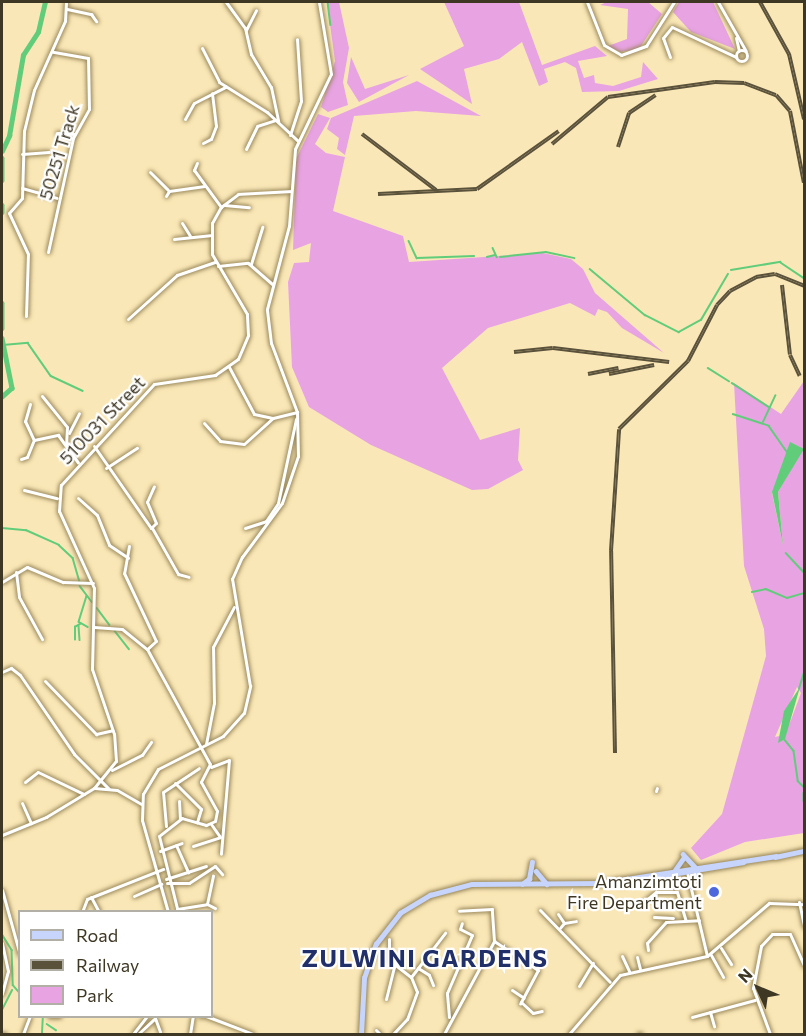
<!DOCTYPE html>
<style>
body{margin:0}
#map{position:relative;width:806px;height:1036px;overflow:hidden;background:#fae7b7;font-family:Commissioner,sans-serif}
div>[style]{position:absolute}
.green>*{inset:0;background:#e8a3e3}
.water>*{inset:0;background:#61cd7b}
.stream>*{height:1.5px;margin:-0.75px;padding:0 0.75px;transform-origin:0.75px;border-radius:0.75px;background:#61cd7b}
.river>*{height:4.5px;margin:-2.25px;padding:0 2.25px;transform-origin:2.25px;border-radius:2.25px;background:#61cd7b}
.roads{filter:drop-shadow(0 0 2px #968558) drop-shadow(0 0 2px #968558)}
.minor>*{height:3px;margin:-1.5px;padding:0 1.5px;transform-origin:1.5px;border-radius:1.5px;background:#fff}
.minor>.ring{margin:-1.5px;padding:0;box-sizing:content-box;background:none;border:3px solid #fff;border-radius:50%}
.major>*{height:4.5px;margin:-2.25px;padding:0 2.25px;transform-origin:2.25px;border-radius:2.25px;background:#c7d4fc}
.rail>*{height:4px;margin-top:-2px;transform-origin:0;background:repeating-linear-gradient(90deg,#fff 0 4.5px,#5b523b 0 9px);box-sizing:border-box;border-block:2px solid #5b523b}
.dots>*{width:16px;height:16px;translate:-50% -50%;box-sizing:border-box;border:3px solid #fff;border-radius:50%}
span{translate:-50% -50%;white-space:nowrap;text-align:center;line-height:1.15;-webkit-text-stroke:4.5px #fff;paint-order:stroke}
.street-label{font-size:18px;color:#3e3724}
.poi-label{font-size:18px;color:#3e3724}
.right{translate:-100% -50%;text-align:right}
.district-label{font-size:24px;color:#213068;font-weight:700;letter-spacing:1.5px}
.frame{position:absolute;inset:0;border:3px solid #3e3724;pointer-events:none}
.legend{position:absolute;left:18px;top:910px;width:195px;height:108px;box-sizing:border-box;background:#fff;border:2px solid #b2afa7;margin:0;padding:8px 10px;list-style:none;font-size:18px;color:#3e3724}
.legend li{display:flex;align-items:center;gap:12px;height:30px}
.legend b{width:30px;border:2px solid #b2afa7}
.north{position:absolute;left:728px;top:958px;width:60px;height:60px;-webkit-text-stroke:4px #fff;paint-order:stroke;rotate:314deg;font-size:16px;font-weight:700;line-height:24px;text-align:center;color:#3e3724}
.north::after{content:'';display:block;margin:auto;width:21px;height:27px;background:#3e3724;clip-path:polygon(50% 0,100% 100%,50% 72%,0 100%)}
</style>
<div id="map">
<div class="green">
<i style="clip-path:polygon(327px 2px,339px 2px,349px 48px,343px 82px,348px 105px,328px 112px,321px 107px,335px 61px)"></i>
<i style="clip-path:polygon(444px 2px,519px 2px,542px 65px,595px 46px,607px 56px,578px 61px,584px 78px,594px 75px,595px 83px,613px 86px,641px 77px,643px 62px,658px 79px,619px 91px,582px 92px,576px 68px,565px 62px,544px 69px,548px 82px,539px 86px,522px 42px,499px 59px,464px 69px,472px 104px,420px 69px,464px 46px)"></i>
<i style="clip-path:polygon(607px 2px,648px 2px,662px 14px,639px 49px,620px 52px,608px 46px,627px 39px,628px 9px,600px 5px)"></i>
<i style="clip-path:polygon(679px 2px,713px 2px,735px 49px,691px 32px,673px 12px)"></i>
<i style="clip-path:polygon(351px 57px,365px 89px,409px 75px,359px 102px,347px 83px)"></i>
<i style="clip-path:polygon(417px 81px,481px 116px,416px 111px,354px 116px,345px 155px,337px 149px,339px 138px,327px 129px,331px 118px)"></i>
<i style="clip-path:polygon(318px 114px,330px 118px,315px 144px,326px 153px,345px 157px,333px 211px,403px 236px,409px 262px,543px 253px,571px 259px,583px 269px,595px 293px,664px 353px,622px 328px,607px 312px,598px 309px,595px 316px,570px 303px,488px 328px,442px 368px,480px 440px,520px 428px,518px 460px,523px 470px,488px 489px,472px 490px,371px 445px,309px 407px,292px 367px,288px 282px,294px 263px,309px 262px,311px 243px,293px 250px,296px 159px)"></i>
<i style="clip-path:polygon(evenodd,804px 381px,804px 833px,745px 842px,701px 860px,691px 848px,722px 814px,766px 656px,764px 629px,744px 566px,734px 383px,781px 414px,804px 381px,803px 449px,778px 492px,783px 545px,772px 493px,803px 449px,804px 381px,797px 687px,801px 693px,791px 720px,784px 735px,775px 737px,797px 687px)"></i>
</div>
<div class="water">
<i style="clip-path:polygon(790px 442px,804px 449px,778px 492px,783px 545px,772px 492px)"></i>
<i style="clip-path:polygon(800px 687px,785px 739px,778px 743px,784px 711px)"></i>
</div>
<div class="stream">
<i style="left:328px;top:2px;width:23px;rotate:83deg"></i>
<i style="left:2px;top:148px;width:1px"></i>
<i style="left:409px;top:241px;width:19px;rotate:65deg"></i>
<i style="left:417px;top:258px;width:57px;rotate:-2deg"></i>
<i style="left:493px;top:248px;width:10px;rotate:66deg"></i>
<i style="left:487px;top:257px;width:8px;rotate:-14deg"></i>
<i style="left:500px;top:257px;width:46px;rotate:-6.2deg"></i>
<i style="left:546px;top:252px;width:29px;rotate:12deg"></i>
<i style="left:590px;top:269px;width:72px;rotate:39.9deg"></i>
<i style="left:645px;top:315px;width:38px;rotate:27deg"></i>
<i style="left:679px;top:332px;width:25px;rotate:-29deg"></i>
<i style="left:701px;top:320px;width:53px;rotate:-59.6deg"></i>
<i style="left:731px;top:270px;width:50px;rotate:-9.3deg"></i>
<i style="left:780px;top:262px;width:29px;rotate:34deg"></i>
<i style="left:3px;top:345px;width:25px;rotate:-5deg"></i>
<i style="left:28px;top:343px;width:40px;rotate:55.1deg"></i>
<i style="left:51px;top:376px;width:35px;rotate:25deg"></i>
<i style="left:708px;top:368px;width:25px;rotate:32deg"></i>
<i style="left:732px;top:383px;width:44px;rotate:33deg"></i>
<i style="left:733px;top:414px;width:38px;rotate:18deg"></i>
<i style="left:769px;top:426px;width:32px;rotate:55deg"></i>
<i style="left:763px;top:422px;width:29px;rotate:-65deg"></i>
<i style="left:2px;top:528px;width:24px;rotate:5deg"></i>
<i style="left:26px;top:530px;width:36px;rotate:24deg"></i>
<i style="left:59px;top:545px;width:19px;rotate:43deg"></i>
<i style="left:73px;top:558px;width:25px;rotate:74deg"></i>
<i style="left:786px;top:553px;width:26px;rotate:47deg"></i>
<i style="left:80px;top:586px;width:20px;rotate:53deg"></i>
<i style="left:752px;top:592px;width:14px;rotate:-12deg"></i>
<i style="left:766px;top:589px;width:23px;rotate:23deg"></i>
<i style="left:787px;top:598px;width:18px;rotate:-16deg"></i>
<i style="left:87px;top:596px;width:27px;rotate:107deg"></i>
<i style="left:79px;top:622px;width:10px;rotate:29deg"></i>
<i style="left:97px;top:608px;width:21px;rotate:53deg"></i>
<i style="left:79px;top:626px;width:14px;rotate:86deg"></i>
<i style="left:115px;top:631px;width:23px;rotate:52deg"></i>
<i style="left:75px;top:640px;width:13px;rotate:-90deg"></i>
<i style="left:75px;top:627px;width:6px;rotate:-31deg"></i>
<i style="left:799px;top:689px;width:17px;rotate:-73deg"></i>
<i style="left:785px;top:740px;width:14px;rotate:51deg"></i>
<i style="left:794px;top:751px;width:30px;rotate:82deg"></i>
<i style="left:798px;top:781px;width:8px;rotate:45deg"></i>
<i style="left:804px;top:793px;width:8px;rotate:90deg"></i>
<i style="left:2px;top:934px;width:19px;rotate:58deg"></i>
<i style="left:12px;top:950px;width:35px;rotate:88deg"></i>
<i style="left:13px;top:985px;width:11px;rotate:49deg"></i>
<i style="left:2px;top:1010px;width:22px;rotate:-63deg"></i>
<i style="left:47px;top:1024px;width:11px;rotate:34deg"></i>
<i style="left:42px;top:1033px;width:17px;rotate:-87deg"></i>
</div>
<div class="river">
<i style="left:2px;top:151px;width:17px;rotate:-65deg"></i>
<i style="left:9px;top:136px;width:82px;rotate:-80.2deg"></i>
<i style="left:23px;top:55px;width:27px;rotate:-57deg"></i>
<i style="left:38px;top:32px;width:31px;rotate:-77deg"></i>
<i style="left:2px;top:158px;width:22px;rotate:90deg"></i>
<i style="left:2px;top:205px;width:7px;rotate:90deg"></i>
<i style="left:2px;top:303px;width:25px;rotate:90deg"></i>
<i style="left:2px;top:338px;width:51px;rotate:78.7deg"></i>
<i style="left:12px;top:388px;width:13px;rotate:138deg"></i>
</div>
<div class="roads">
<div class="minor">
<i style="left:226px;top:2px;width:32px;rotate:54deg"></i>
<i style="left:245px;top:28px;width:27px;rotate:77deg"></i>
<i style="left:251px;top:54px;width:39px;rotate:59deg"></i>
<i style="left:271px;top:87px;width:35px;rotate:78deg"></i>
<i style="left:587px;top:2px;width:46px;rotate:68.4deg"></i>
<i style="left:604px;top:45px;width:20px;rotate:30deg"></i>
<i style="left:621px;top:55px;width:27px;rotate:-20deg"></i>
<i style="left:646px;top:46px;width:52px;rotate:-57.5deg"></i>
<i style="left:718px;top:2px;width:56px;rotate:60.3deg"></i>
<i style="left:67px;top:9px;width:25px;rotate:12deg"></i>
<i style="left:91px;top:14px;width:9px;rotate:54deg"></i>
<i style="left:246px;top:30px;width:22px;rotate:-63deg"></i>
<i style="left:736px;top:38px;width:13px;rotate:77deg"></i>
<i style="left:202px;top:48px;width:38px;rotate:63deg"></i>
<i style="left:219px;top:82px;width:57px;rotate:32deg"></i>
<i style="left:267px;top:112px;width:42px;rotate:43.1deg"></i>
<i class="ring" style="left:736.5px;top:50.5px;width:8px;height:8px"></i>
<i style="left:670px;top:57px;width:20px;rotate:-110deg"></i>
<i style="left:663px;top:38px;width:14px;rotate:-51deg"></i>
<i style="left:672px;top:27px;width:71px;rotate:25.1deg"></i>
<i style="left:185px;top:119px;width:18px;rotate:-61deg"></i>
<i style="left:194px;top:103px;width:36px;rotate:-27deg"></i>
<i style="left:57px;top:133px;width:17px;rotate:3deg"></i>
<i style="left:290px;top:135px;width:36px;rotate:-72deg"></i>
<i style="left:301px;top:101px;width:62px;rotate:-93.7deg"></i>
<i style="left:203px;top:143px;width:9px;rotate:-27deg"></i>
<i style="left:211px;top:139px;width:14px;rotate:-69deg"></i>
<i style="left:216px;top:126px;width:33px;rotate:-97deg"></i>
<i style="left:246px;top:149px;width:25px;rotate:-64deg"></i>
<i style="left:257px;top:126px;width:20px;rotate:-18deg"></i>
<i style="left:22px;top:154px;width:27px;rotate:-4deg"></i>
<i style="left:197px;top:163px;width:8px;rotate:113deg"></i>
<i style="left:194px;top:170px;width:46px;rotate:53.9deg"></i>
<i style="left:150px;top:172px;width:25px;rotate:45deg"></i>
<i style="left:22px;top:188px;width:36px;rotate:16deg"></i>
<i style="left:166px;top:196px;width:6px;rotate:-59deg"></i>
<i style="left:169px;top:191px;width:36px;rotate:-8deg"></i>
<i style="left:224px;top:205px;width:25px;rotate:5deg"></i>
<i style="left:182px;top:223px;width:15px;rotate:58deg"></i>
<i style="left:174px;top:239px;width:36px;rotate:-6deg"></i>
<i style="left:48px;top:252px;width:117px;rotate:-77.6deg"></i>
<i style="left:73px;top:138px;width:33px;rotate:-61deg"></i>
<i style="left:89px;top:109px;width:51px;rotate:-91.1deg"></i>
<i style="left:88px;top:58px;width:36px;rotate:-170deg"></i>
<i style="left:251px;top:264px;width:39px;rotate:-73deg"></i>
<i style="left:218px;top:266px;width:30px;rotate:-6deg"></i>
<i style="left:248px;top:263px;width:32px;rotate:41deg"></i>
<i style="left:26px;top:316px;width:62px;rotate:-88.2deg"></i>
<i style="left:28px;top:254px;width:45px;rotate:-114.9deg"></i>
<i style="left:9px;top:213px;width:20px;rotate:-49deg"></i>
<i style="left:22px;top:198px;width:67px;rotate:-88.3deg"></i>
<i style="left:24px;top:131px;width:42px;rotate:-76.3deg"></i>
<i style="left:34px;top:90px;width:76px;rotate:-65.8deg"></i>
<i style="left:65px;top:21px;width:19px;rotate:-87deg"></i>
<i style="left:128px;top:319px;width:66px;rotate:-41.9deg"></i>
<i style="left:177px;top:275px;width:40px;rotate:-18.9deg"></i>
<i style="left:229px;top:367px;width:53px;rotate:62deg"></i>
<i style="left:254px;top:414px;width:19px;rotate:12deg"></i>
<i style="left:273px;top:418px;width:25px;rotate:-14deg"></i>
<i style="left:42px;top:396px;width:40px;rotate:51deg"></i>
<i style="left:67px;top:427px;width:18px;rotate:93deg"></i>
<i style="left:30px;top:404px;width:18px;rotate:106deg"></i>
<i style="left:25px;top:421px;width:21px;rotate:65deg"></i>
<i style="left:34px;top:440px;width:25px;rotate:-12deg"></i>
<i style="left:58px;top:435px;width:34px;rotate:54deg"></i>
<i style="left:204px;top:423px;width:24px;rotate:48deg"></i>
<i style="left:220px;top:441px;width:24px;rotate:7deg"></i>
<i style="left:244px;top:444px;width:39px;rotate:-42deg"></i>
<i style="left:69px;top:433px;width:22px;rotate:-63deg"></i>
<i style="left:94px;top:446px;width:100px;rotate:55.2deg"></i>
<i style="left:151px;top:528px;width:7px;rotate:-45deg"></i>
<i style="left:156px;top:523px;width:23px;rotate:-113deg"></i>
<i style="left:147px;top:502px;width:17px;rotate:-66deg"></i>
<i style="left:21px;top:459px;width:6px;rotate:-18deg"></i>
<i style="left:27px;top:457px;width:18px;rotate:-68deg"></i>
<i style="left:106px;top:468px;width:37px;rotate:-33deg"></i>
<i style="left:24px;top:490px;width:34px;rotate:14deg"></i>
<i style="left:78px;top:498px;width:25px;rotate:42deg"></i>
<i style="left:97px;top:515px;width:32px;rotate:68deg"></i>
<i style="left:109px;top:545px;width:23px;rotate:34deg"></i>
<i style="left:152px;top:528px;width:53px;rotate:60.5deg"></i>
<i style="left:178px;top:574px;width:11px;rotate:15deg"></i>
<i style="left:245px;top:528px;width:22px;rotate:-18deg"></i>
<i style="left:266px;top:521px;width:22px;rotate:-56deg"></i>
<i style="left:278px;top:503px;width:86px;rotate:-77.9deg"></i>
<i style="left:129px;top:546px;width:27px;rotate:100deg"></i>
<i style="left:124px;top:573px;width:75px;rotate:64.8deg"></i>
<i style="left:156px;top:641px;width:12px;rotate:138deg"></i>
<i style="left:16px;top:572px;width:25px;rotate:83deg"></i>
<i style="left:19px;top:597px;width:48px;rotate:61.3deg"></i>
<i style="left:2px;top:582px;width:29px;rotate:-31deg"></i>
<i style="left:27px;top:567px;width:39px;rotate:23deg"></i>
<i style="left:63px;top:582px;width:30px;rotate:2deg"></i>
<i style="left:94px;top:627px;width:28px;rotate:4deg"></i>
<i style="left:122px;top:629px;width:32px;rotate:39deg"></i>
<i style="left:147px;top:649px;width:131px;rotate:61.3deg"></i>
<i style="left:210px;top:764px;width:20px;rotate:117deg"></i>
<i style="left:201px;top:782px;width:33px;rotate:61deg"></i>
<i style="left:217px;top:811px;width:10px;rotate:101deg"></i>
<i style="left:215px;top:821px;width:10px;rotate:156deg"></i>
<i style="left:206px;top:825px;width:25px;rotate:-164deg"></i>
<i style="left:182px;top:818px;width:29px;rotate:142deg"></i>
<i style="left:159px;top:836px;width:78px;rotate:76deg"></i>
<i style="left:2px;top:672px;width:10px;rotate:-24deg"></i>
<i style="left:11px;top:668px;width:11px;rotate:38deg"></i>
<i style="left:20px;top:675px;width:96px;rotate:55.6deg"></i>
<i style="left:74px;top:754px;width:49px;rotate:45deg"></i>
<i style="left:45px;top:681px;width:74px;rotate:46.1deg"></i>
<i style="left:96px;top:734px;width:17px;rotate:-13deg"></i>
<i style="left:206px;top:744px;width:42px;rotate:-79deg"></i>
<i style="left:214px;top:703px;width:56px;rotate:-91deg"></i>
<i style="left:213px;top:647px;width:45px;rotate:-62.3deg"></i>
<i style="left:211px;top:767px;width:19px;rotate:-21deg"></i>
<i style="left:229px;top:760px;width:94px;rotate:94.9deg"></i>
<i style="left:112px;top:770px;width:34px;rotate:-27deg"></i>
<i style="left:142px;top:755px;width:16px;rotate:-55deg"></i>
<i style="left:25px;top:782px;width:16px;rotate:-38deg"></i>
<i style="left:38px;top:772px;width:51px;rotate:25.6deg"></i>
<i style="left:175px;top:783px;width:37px;rotate:45deg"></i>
<i style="left:201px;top:809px;width:14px;rotate:107deg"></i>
<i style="left:94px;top:788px;width:23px;rotate:5deg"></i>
<i style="left:117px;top:790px;width:28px;rotate:30deg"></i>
<i style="left:656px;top:791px;width:3px;rotate:-72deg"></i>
<i style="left:179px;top:801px;width:18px;rotate:87deg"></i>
<i style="left:22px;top:803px;width:22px;rotate:66deg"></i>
<i style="left:211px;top:824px;width:16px;rotate:55deg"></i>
<i style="left:166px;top:826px;width:34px;rotate:-95deg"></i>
<i style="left:163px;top:792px;width:43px;rotate:-33.7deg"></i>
<i style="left:2px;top:835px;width:48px;rotate:-22.2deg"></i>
<i style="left:46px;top:817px;width:56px;rotate:-31.1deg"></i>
<i style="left:94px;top:788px;width:35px;rotate:-51deg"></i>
<i style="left:116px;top:761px;width:27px;rotate:-94deg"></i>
<i style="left:114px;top:734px;width:69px;rotate:-108.7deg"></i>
<i style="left:92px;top:669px;width:81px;rotate:-88.6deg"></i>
<i style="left:94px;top:588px;width:85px;rotate:-114.4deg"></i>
<i style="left:59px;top:511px;width:26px;rotate:-86deg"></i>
<i style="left:61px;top:485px;width:137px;rotate:-47.4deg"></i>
<i style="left:154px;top:384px;width:62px;rotate:-8.4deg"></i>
<i style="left:215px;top:375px;width:28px;rotate:-35deg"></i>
<i style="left:238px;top:359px;width:26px;rotate:-67deg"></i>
<i style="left:248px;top:335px;width:21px;rotate:-93deg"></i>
<i style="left:247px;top:314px;width:69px;rotate:-120.3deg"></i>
<i style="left:212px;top:254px;width:31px;rotate:-90deg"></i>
<i style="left:212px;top:223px;width:18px;rotate:-61deg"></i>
<i style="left:221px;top:207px;width:21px;rotate:-37deg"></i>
<i style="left:238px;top:194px;width:53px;rotate:-3.2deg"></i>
<i style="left:176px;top:845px;width:30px;rotate:66deg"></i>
<i style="left:193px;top:846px;width:28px;rotate:-18deg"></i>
<i style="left:160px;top:851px;width:23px;rotate:-20deg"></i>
<i style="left:687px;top:872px;width:86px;rotate:76.6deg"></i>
<i style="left:166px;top:879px;width:42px;rotate:-18deg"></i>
<i style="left:167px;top:883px;width:22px"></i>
<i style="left:189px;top:883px;width:31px;rotate:-33deg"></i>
<i style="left:215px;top:866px;width:11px;rotate:49deg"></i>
<i style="left:2px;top:890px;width:67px;rotate:74.5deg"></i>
<i style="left:134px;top:896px;width:30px;rotate:-24deg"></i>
<i style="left:91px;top:897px;width:17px;rotate:62deg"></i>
<i style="left:644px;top:902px;width:16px;rotate:-40deg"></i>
<i style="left:656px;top:892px;width:21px"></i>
<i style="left:677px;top:892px;width:30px;rotate:73deg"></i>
<i style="left:799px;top:902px;width:25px;rotate:78deg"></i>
<i style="left:207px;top:904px;width:9px;rotate:27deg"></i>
<i style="left:177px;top:909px;width:30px;rotate:-9deg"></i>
<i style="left:207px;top:904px;width:29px;rotate:-78deg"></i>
<i style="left:540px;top:910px;width:100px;rotate:45.8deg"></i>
<i style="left:82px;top:912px;width:14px;rotate:-69deg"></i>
<i style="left:87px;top:899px;width:82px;rotate:-21.5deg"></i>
<i style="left:168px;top:912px;width:96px;rotate:-105.8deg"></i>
<i style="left:142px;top:820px;width:26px;rotate:-88deg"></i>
<i style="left:143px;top:794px;width:29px;rotate:-59deg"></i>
<i style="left:158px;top:769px;width:73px;rotate:-26.9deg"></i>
<i style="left:223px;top:736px;width:31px;rotate:-48deg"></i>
<i style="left:244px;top:713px;width:28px;rotate:-77deg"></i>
<i style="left:250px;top:686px;width:109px;rotate:-99.5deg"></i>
<i style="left:232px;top:579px;width:24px;rotate:-66deg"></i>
<i style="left:242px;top:557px;width:67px;rotate:-53.5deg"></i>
<i style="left:282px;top:503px;width:50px;rotate:-71.2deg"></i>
<i style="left:298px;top:456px;width:44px;rotate:-91.3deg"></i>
<i style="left:297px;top:412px;width:74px;rotate:-110.6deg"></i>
<i style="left:271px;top:343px;width:34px;rotate:-97deg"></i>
<i style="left:267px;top:309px;width:86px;rotate:-75.2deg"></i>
<i style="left:289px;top:226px;width:77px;rotate:-85.5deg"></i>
<i style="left:295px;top:149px;width:83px;rotate:-64.4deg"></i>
<i style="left:331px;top:74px;width:73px;rotate:-99.5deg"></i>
<i style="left:558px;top:914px;width:11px;rotate:56deg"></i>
<i style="left:564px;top:923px;width:6px;rotate:129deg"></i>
<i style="left:654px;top:917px;width:19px;rotate:3deg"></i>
<i style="left:564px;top:923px;width:12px;rotate:-9deg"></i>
<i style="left:389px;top:939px;width:21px;rotate:90deg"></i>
<i style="left:389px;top:960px;width:28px;rotate:38deg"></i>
<i style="left:411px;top:977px;width:16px;rotate:68deg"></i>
<i style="left:417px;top:992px;width:29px;rotate:110deg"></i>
<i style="left:407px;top:1019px;width:21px;rotate:133deg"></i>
<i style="left:494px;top:941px;width:53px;rotate:33.4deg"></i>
<i style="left:538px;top:970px;width:38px;rotate:118deg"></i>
<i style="left:2px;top:943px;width:29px;rotate:78deg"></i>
<i style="left:8px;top:971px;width:24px;rotate:105deg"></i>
<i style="left:721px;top:948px;width:19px;rotate:58deg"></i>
<i style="left:648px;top:950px;width:7px;rotate:-98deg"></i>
<i style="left:647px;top:943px;width:28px;rotate:-48deg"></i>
<i style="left:666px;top:922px;width:33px;rotate:-3deg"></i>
<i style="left:711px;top:955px;width:25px;rotate:61deg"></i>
<i style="left:622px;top:956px;width:17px;rotate:65deg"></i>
<i style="left:637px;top:957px;width:12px;rotate:76deg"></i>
<i style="left:418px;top:968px;width:13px;rotate:32deg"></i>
<i style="left:429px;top:975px;width:11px;rotate:68deg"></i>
<i style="left:411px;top:977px;width:56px;rotate:-52.3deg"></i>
<i style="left:579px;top:986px;width:27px;rotate:-59deg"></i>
<i style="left:512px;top:990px;width:14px;rotate:34deg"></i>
<i style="left:386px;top:999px;width:34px;rotate:-76deg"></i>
<i style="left:521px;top:1002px;width:16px;rotate:43deg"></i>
<i style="left:533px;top:1013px;width:9px;rotate:-13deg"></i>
<i style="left:710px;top:1012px;width:15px;rotate:74deg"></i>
<i style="left:49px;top:1016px;width:11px"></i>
<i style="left:200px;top:1016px;width:3px"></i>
<i style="left:206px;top:1016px;width:50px;rotate:21deg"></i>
<i style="left:449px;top:1017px;width:24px;rotate:-95deg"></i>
<i style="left:447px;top:993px;width:63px;rotate:-66.7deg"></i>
<i style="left:472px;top:935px;width:13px;rotate:-153deg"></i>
<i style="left:460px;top:929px;width:6px;rotate:-72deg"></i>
<i style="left:692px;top:1017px;width:65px;rotate:-15.1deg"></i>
<i style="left:376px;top:1030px;width:6px;rotate:45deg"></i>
<i style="left:2px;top:1034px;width:3px"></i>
<i style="left:23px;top:1034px;width:19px;rotate:-69deg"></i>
<i style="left:133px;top:1034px;width:23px;rotate:-52deg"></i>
<i style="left:138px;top:1034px;width:23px;rotate:-43deg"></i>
<i style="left:155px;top:1018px;width:15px;rotate:70deg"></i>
<i style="left:190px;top:1034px;width:18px;rotate:-81deg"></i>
<i style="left:444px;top:1034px;width:106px;rotate:-61.7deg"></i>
<i style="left:494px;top:941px;width:32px;rotate:-94deg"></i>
<i style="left:492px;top:909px;width:33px;rotate:177deg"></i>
<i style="left:569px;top:1034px;width:78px;rotate:-49.2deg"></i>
<i style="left:620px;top:975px;width:89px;rotate:-12.3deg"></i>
<i style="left:707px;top:956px;width:82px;rotate:-40.5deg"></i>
<i style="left:769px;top:903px;width:35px;rotate:2deg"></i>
<i style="left:638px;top:1034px;width:3px"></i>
<i style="left:770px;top:1034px;width:49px;rotate:-110.3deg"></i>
<i style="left:753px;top:988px;width:43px;rotate:-79.2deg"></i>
<i style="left:761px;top:946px;width:16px;rotate:-47deg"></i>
<i style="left:772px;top:934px;width:18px"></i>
<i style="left:790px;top:934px;width:35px;rotate:66deg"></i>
</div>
<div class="major">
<i style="left:683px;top:854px;width:18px;rotate:47deg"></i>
<i style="left:775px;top:857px;width:30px;rotate:-12deg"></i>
<i style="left:675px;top:870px;width:16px;rotate:-55deg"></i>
<i style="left:536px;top:871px;width:17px;rotate:50deg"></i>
<i style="left:618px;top:883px;width:127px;rotate:-9.5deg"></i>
<i style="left:522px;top:884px;width:9px;rotate:-36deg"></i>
<i style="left:529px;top:879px;width:17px;rotate:-80deg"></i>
<i style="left:691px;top:887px;width:16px;rotate:-68deg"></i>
<i style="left:361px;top:1034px;width:56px;rotate:-86.9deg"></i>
<i style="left:364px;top:978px;width:36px;rotate:-71deg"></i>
<i style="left:376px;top:944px;width:39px;rotate:-52deg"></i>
<i style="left:400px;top:913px;width:35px;rotate:-31deg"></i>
<i style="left:430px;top:895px;width:43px;rotate:-14.7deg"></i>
<i style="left:472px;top:884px;width:128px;rotate:-0.4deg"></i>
<i style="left:600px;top:883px;width:178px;rotate:-8.7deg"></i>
</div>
</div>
<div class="rail">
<i style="left:760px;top:2px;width:60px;rotate:60.9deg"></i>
<i style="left:789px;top:54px;width:67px;rotate:77deg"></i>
<i style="left:362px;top:134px;width:93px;rotate:37.1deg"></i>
<i style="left:552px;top:144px;width:73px;rotate:-40deg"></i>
<i style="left:608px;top:97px;width:108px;rotate:-8deg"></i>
<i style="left:715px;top:82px;width:29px;rotate:2deg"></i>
<i style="left:744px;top:83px;width:34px;rotate:21deg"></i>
<i style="left:776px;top:95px;width:21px;rotate:49deg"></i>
<i style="left:790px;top:111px;width:73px;rotate:79deg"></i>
<i style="left:618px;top:147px;width:36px;rotate:-72deg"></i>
<i style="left:629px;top:113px;width:32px;rotate:-34deg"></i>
<i style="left:378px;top:194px;width:99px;rotate:-2.9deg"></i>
<i style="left:477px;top:189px;width:100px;rotate:-35.3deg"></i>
<i style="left:782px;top:285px;width:70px;rotate:83.5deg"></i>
<i style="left:790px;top:355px;width:23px;rotate:65deg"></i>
<i style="left:514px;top:352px;width:39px;rotate:-6deg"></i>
<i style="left:553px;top:348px;width:117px;rotate:6.9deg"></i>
<i style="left:588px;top:374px;width:31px;rotate:-11deg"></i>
<i style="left:609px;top:374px;width:46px;rotate:-11.3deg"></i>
<i style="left:615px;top:753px;width:202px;rotate:-91.1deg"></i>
<i style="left:611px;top:551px;width:122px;rotate:-86.2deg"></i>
<i style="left:619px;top:429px;width:97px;rotate:-44.6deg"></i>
<i style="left:688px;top:361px;width:63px;rotate:-62.6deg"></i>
<i style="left:717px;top:305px;width:19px;rotate:-47deg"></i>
<i style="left:730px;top:291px;width:30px;rotate:-28deg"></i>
<i style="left:756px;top:277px;width:19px;rotate:-9deg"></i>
<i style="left:775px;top:274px;width:31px;rotate:22deg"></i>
</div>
<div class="dots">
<i style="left:714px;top:892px;background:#4c68dc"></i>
</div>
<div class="street-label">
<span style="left:59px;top:152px;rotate:-73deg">50251 Track</span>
<span style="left:102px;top:420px;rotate:-46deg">510031 Street</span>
</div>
<div class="poi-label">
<span class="right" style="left:702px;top:892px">Amanzimtoti<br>Fire Department</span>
</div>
<div class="district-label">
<span style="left:425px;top:958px">ZULWINI GARDENS</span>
</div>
<div class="frame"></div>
<ul class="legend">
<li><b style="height:8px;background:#c7d4fc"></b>Road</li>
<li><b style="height:8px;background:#5b523b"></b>Railway</li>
<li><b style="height:16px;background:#e8a3e3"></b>Park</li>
</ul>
<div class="north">N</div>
</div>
